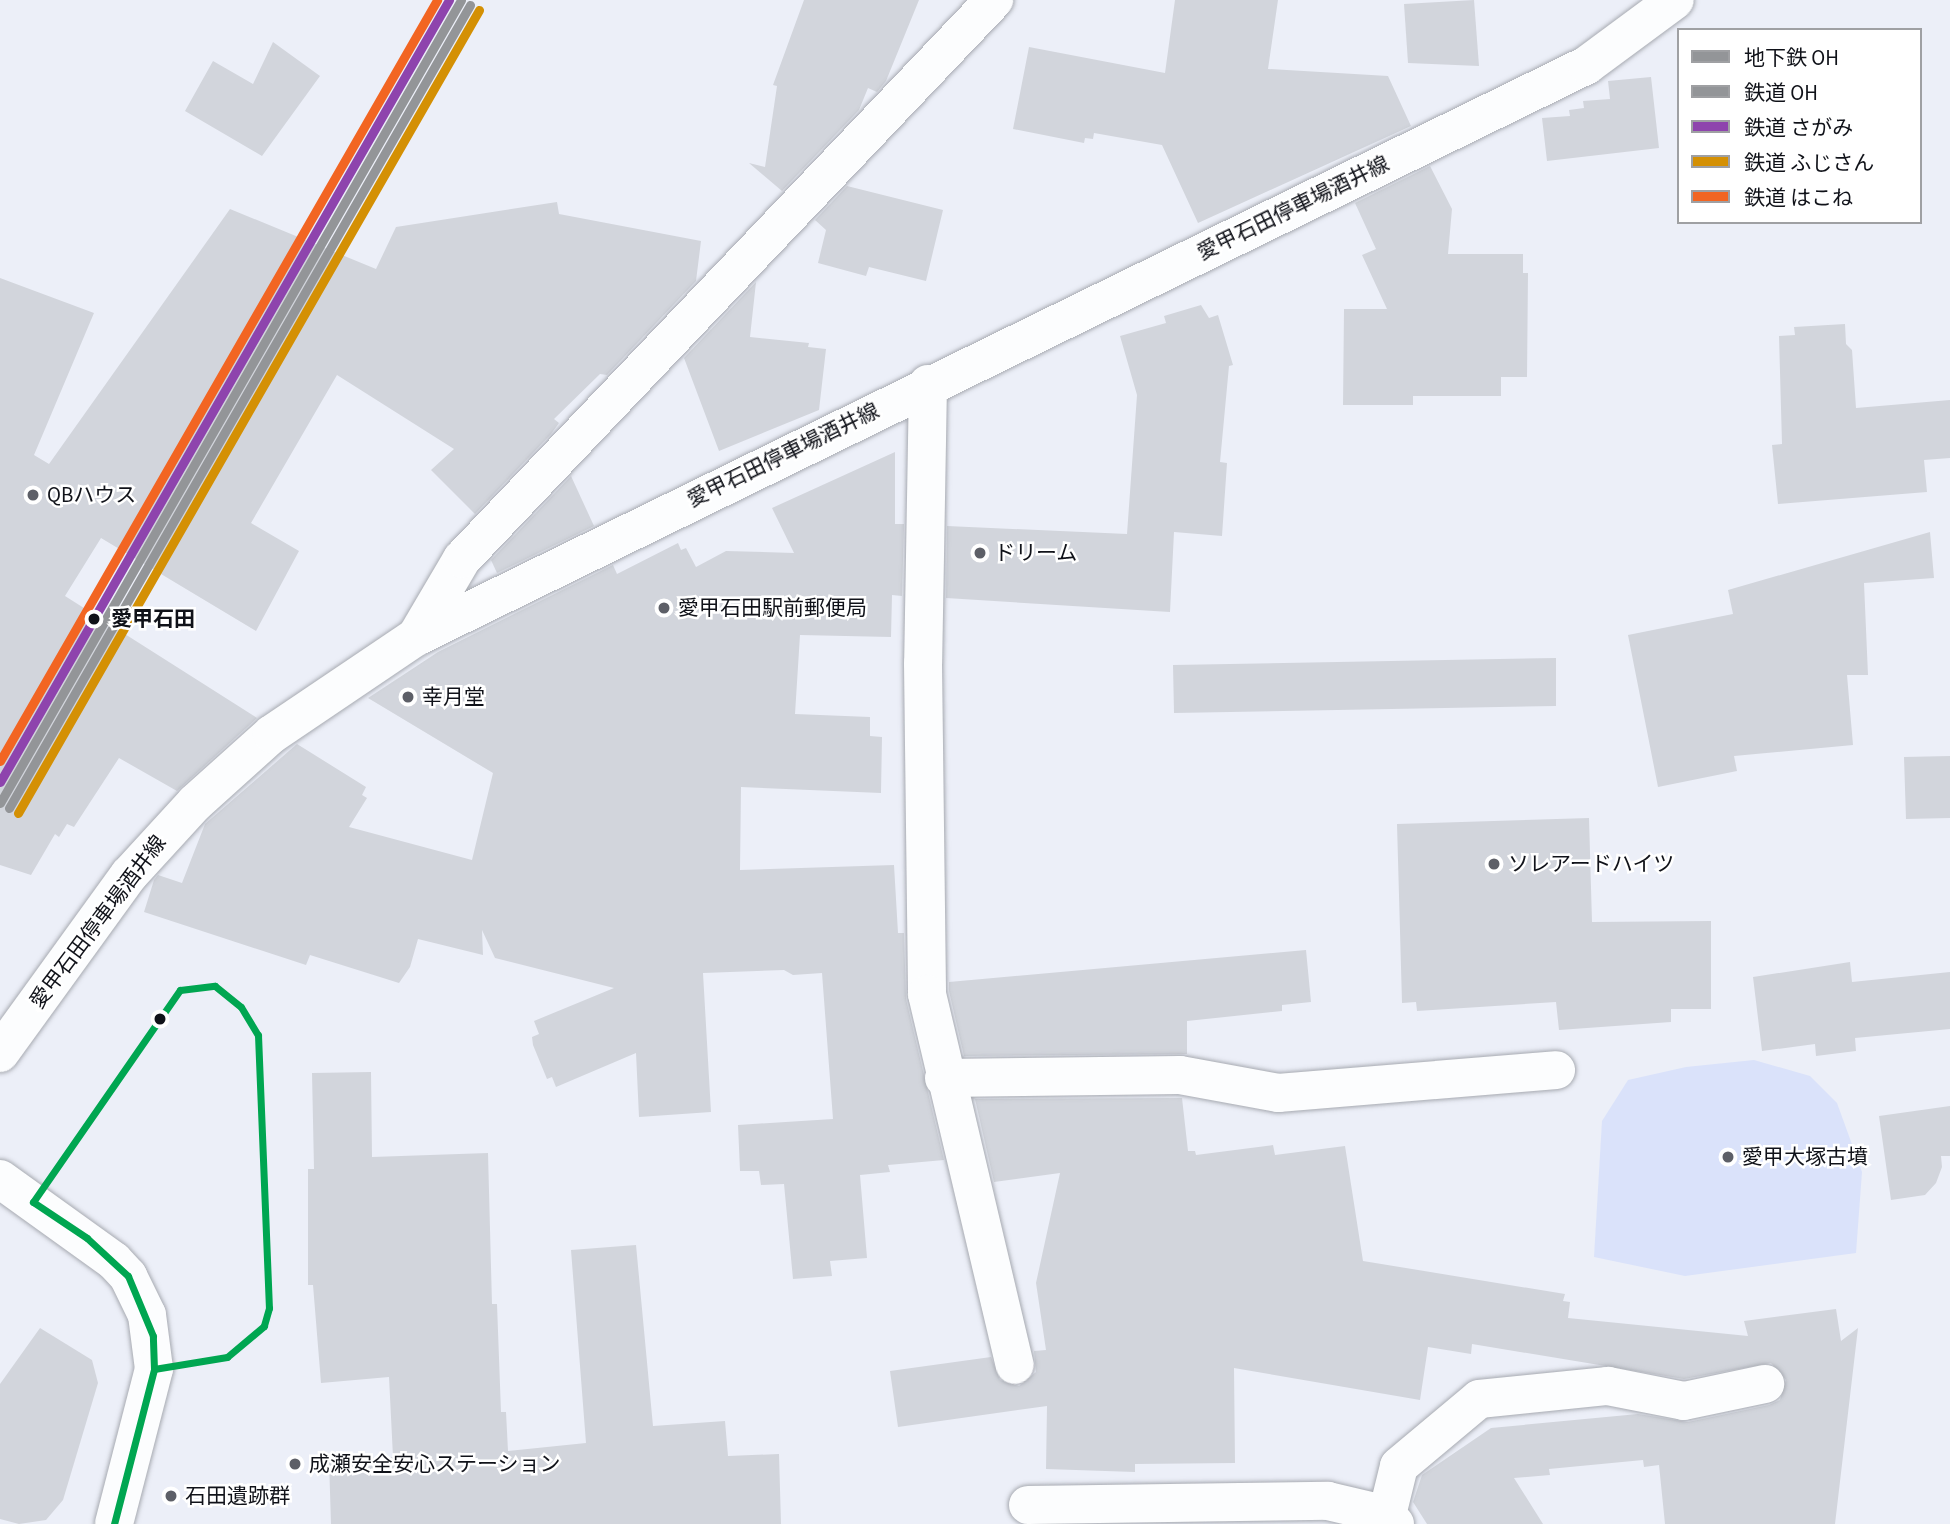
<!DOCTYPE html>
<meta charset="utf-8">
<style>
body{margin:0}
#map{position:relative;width:1950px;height:1524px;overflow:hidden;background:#eceff8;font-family:"Source Sans 3","Noto Sans JP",sans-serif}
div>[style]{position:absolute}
.green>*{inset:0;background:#dae2fa}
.building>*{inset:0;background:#d2d5dc}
.roads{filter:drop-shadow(0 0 2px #a7aab1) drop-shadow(0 0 2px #a7aab1)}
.minor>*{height:38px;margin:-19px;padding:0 19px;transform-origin:19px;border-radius:19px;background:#fcfdfe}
.tertiary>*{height:38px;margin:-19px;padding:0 19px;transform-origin:19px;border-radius:19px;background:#fcfdfe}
.secondary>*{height:38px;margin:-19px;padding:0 19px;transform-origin:19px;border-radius:19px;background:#fcfdfe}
.bus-1>*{height:7px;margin:-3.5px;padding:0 3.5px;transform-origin:3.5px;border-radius:3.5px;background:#00a651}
.rail-1>*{height:9px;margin:-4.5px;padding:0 4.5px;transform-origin:4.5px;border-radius:4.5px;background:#939598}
.rail-2>*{height:9px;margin:-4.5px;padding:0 4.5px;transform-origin:4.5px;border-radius:4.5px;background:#8e44ad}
.rail-3>*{height:9px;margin:-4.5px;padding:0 4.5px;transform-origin:4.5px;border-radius:4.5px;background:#d49004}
.rail-4>*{height:9px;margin:-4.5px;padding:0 4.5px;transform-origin:4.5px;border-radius:4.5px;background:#f26522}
.metro-1>*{height:9px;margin:-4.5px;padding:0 4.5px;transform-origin:4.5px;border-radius:4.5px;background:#939598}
.dots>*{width:19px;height:19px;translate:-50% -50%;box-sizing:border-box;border:4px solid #fff;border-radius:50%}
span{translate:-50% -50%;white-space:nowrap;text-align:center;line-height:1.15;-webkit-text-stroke:5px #fff;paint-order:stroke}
.street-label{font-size:21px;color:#101219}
.poi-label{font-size:21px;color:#101219}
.left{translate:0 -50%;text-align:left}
.stop-label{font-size:21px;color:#101219;font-weight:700}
.legend{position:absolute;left:1677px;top:28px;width:245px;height:196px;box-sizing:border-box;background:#fff;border:2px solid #9fa0a3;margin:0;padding:9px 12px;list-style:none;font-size:21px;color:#101219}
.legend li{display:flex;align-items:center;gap:14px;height:35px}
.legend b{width:35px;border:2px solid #9fa0a3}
</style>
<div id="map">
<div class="green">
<i style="clip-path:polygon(1754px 1060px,1810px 1076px,1837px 1103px,1862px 1172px,1856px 1253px,1685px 1276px,1594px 1257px,1602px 1121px,1628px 1080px,1686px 1067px)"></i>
</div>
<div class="building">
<i style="clip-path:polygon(804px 0,919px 0,886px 81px,877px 92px,868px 88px,859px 110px,782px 191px,749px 163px,765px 167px,777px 86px,773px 85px)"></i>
<i style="clip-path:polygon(1175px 0,1278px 0,1268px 69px,1388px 76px,1411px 126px,1198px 223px,1162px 145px,1094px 133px,1093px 139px,1085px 138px,1084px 143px,1013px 129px,1029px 47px,1165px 73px)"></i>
<i style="clip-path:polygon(1474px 0,1479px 66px,1408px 63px,1404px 4px)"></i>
<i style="clip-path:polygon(273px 42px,320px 76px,262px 156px,185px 111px,213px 61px,253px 84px)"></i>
<i style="clip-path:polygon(1651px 77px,1659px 148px,1547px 161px,1542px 118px,1570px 116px,1569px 110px,1584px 108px,1583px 101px,1610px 99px,1608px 81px)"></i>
<i style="clip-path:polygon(1430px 166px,1452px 209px,1448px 254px,1523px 254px,1523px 273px,1528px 273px,1527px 377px,1501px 377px,1501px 396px,1413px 396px,1413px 405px,1343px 405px,1344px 309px,1387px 309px,1362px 255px,1376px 249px,1355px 203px)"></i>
<i style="clip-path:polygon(847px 186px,943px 210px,926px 281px,869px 267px,866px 276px,818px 263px,826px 230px,815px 220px)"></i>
<i style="clip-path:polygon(557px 202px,559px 214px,701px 241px,696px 281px,607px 375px,600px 374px,554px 419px,559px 423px,551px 434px,475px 514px,431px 470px,454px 449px,337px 375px,251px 523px,299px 551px,256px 631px,101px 538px,65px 596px,257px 718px,177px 791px,119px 758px,74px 827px,67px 824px,59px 837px,55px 834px,31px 875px,0 865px,0 278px,94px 313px,34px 455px,49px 464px,230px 209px,376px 269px,396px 227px)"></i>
<i style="clip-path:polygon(756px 282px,750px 337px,809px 343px,808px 347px,826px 349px,819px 410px,719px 451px,684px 358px)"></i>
<i style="clip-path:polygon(1201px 305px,1209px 318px,1218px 315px,1233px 365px,1229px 366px,1220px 462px,1227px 463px,1222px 536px,1174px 532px,1170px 612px,946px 598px,947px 526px,1127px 534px,1137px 395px,1120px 336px,1166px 323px,1164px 316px)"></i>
<i style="clip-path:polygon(1845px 324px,1846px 344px,1852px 350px,1856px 408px,1950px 400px,1950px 458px,1924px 460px,1927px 492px,1778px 504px,1772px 445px,1782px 444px,1779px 336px,1795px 335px,1794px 327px)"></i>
<i style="clip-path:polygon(895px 452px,895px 524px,904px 524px,902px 596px,892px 595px,891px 637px,800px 635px,795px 714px,870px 717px,870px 736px,882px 737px,881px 793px,741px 787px,740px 870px,894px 865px,898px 933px,904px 933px,906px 999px,944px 1160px,888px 1165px,890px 1172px,860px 1175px,867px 1258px,830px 1261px,832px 1276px,793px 1279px,784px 1184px,761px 1185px,759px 1171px,740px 1171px,738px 1125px,833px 1119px,822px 973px,793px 975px,784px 970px,703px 973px,711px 1112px,639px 1117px,636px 1053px,556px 1087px,552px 1077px,547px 1079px,533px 1045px,532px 1037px,539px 1034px,534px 1021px,614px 988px,495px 958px,482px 930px,483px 955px,418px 939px,410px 967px,399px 983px,310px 955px,306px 965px,144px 912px,154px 880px,158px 875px,182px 883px,205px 824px,297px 744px,366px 787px,362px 795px,367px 798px,349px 827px,472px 860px,493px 773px,368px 698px,438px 652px,516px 613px,613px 565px,617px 574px,678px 543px,681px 550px,686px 548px,696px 567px,726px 551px,794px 553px,772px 508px)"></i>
<i style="clip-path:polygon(571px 476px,594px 526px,497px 573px,491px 560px)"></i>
<i style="clip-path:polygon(1930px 532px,1934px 578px,1864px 583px,1868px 675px,1847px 675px,1853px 745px,1734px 756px,1737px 771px,1658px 787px,1628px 635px,1733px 614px,1728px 590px)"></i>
<i style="clip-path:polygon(1556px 658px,1556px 706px,1174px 713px,1173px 665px)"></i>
<i style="clip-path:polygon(1950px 756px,1950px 818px,1906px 819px,1904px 757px)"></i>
<i style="clip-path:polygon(1589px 818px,1592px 922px,1711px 921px,1711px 1009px,1671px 1009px,1671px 1022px,1559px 1030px,1556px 1002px,1417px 1011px,1416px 1002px,1402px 1003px,1397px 824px)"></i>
<i style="clip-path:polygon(1306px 950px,1311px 1002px,1282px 1005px,1282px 1011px,1187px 1021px,1187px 1054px,964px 1056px,949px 991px,949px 982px)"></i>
<i style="clip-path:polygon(1850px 962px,1852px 982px,1950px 972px,1950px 1029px,1855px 1038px,1856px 1051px,1816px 1056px,1815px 1044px,1762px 1051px,1753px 977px)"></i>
<i style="clip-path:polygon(371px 1072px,372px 1157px,488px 1153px,492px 1304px,497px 1304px,501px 1412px,506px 1412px,508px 1451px,586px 1443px,571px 1250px,636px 1245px,653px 1426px,725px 1421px,728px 1456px,779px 1454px,781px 1524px,331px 1524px,329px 1460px,393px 1457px,389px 1377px,321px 1383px,313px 1285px,308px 1285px,308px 1169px,314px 1169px,312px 1073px)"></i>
<i style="clip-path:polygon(1182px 1098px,1188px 1151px,1195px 1151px,1196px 1155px,1273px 1145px,1275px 1155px,1345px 1146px,1363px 1261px,1565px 1294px,1563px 1301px,1570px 1302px,1568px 1318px,1748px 1336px,1744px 1321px,1836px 1309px,1841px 1341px,1858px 1328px,1835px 1524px,1665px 1524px,1659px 1465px,1644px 1467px,1643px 1460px,1549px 1469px,1550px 1475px,1514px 1478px,1543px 1524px,1427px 1524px,1413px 1502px,1422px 1475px,1491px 1428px,1638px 1414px,1688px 1422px,1769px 1405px,1780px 1400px,1786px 1380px,1771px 1363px,1684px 1379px,1472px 1344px,1471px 1354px,1428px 1347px,1420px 1400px,1234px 1368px,1235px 1463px,1135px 1464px,1135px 1472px,1046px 1469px,1047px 1406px,898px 1427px,890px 1371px,991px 1357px,1000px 1380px,1019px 1386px,1036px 1372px,1034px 1351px,1046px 1350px,1036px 1283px,1060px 1173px,994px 1182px,975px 1099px)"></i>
<i style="clip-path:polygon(1950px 1106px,1950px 1156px,1941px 1156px,1942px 1167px,1936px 1183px,1925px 1195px,1891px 1200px,1879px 1116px)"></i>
<i style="clip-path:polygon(40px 1328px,92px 1360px,98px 1383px,63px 1500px,46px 1520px,19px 1524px,0 1519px,0 1384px)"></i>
</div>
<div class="roads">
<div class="minor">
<i style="left:928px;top:384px;width:279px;rotate:91deg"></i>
<i style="left:923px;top:663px;width:331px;rotate:89.3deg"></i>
<i style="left:927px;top:994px;width:381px;rotate:76.7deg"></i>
<i style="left:416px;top:637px;width:91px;rotate:-59.5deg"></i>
<i style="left:462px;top:559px;width:772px;rotate:-46.42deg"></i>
<i style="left:944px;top:1078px;width:236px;rotate:-0.7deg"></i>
<i style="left:1180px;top:1075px;width:100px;rotate:10.4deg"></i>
<i style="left:1278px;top:1093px;width:279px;rotate:-4.7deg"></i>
<i style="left:1028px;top:1505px;width:300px;rotate:-0.8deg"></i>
<i style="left:1328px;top:1501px;width:61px;rotate:13.3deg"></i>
<i style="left:1387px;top:1515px;width:12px;rotate:48deg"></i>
<i style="left:1387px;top:1515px;width:50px;rotate:-76.2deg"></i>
<i style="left:1399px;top:1466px;width:104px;rotate:-39.9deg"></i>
<i style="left:1479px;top:1399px;width:130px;rotate:-5.8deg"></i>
<i style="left:1608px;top:1386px;width:77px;rotate:11.2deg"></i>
<i style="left:1684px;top:1401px;width:83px;rotate:-11.9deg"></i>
</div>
<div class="tertiary">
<i style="left:0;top:1179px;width:140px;rotate:35.7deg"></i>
<i style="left:114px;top:1261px;width:21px;rotate:47deg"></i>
<i style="left:128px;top:1276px;width:43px;rotate:64deg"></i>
<i style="left:147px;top:1315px;width:54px;rotate:82.6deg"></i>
<i style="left:154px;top:1369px;width:160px;rotate:104.5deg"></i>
</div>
<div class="secondary">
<i style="left:0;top:1053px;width:220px;rotate:-54.1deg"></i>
<i style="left:129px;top:875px;width:98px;rotate:-47.5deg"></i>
<i style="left:195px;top:803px;width:103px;rotate:-41.9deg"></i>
<i style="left:272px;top:734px;width:174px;rotate:-34deg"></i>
<i style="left:416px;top:637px;width:1303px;rotate:-26.03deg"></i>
<i style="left:1587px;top:65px;width:109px;rotate:-36.5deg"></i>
</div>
</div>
<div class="bus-1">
<i style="left:215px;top:986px;width:33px;rotate:39deg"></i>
<i style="left:241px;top:1007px;width:33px;rotate:59deg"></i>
<i style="left:258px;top:1035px;width:273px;rotate:87.7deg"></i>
<i style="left:269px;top:1308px;width:19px;rotate:106deg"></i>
<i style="left:264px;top:1326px;width:48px;rotate:140deg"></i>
<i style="left:227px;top:1357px;width:74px;rotate:170.7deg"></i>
<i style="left:154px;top:1369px;width:33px;rotate:-92deg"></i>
<i style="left:153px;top:1336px;width:65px;rotate:-112.6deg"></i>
<i style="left:128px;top:1276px;width:56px;rotate:-137.2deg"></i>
<i style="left:87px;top:1238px;width:65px;rotate:-146.3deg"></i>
<i style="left:33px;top:1202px;width:258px;rotate:-55.3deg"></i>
<i style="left:180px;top:990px;width:35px;rotate:-7deg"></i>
<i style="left:114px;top:1524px;width:160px;rotate:-75.5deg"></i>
</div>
<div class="rail-1">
<i style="left:9px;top:808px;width:926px;rotate:-60.14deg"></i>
</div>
<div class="rail-2">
<i style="left:0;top:782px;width:902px;rotate:-60.14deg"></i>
</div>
<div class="rail-3">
<i style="left:18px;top:813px;width:926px;rotate:-60.14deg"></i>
</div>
<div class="rail-4">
<i style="left:0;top:761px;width:878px;rotate:-60.13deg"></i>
</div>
<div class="metro-1">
<i style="left:0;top:803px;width:926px;rotate:-60.14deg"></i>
</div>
<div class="dots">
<i style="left:33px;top:495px;background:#5d5f67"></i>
<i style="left:980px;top:553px;background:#5d5f67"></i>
<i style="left:664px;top:608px;background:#5d5f67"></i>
<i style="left:94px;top:619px;background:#101219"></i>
<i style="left:408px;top:697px;background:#5d5f67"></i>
<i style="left:1494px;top:864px;background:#5d5f67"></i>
<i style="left:160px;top:1019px;background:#101219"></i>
<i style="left:1728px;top:1157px;background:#5d5f67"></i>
<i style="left:295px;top:1464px;background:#5d5f67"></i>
<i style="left:171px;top:1496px;background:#5d5f67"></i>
</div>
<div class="street-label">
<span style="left:1293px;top:208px;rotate:-26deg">愛甲石田停車場酒井線</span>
<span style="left:783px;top:455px;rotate:-26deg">愛甲石田停車場酒井線</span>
<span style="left:98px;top:922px;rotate:-53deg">愛甲石田停車場酒井線</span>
</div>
<div class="poi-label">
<span class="left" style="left:47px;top:495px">QBハウス</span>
<span class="left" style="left:994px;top:553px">ドリーム</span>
<span class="left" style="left:678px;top:608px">愛甲石田駅前郵便局</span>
<span class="left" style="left:422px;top:697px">幸月堂</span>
<span class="left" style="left:1508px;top:864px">ソレアードハイツ</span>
<span class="left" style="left:1742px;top:1157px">愛甲大塚古墳</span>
<span class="left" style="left:309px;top:1464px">成瀬安全安心ステーション</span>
<span class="left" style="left:185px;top:1496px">石田遺跡群</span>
</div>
<div class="stop-label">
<span class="left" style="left:111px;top:619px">愛甲石田</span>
</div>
<ul class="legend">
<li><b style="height:9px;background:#939598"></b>地下鉄 OH</li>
<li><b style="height:9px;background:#939598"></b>鉄道 OH</li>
<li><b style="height:9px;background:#8e44ad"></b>鉄道 さがみ</li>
<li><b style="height:9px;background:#d49004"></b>鉄道 ふじさん</li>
<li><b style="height:9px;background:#f26522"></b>鉄道 はこね</li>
</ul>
</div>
